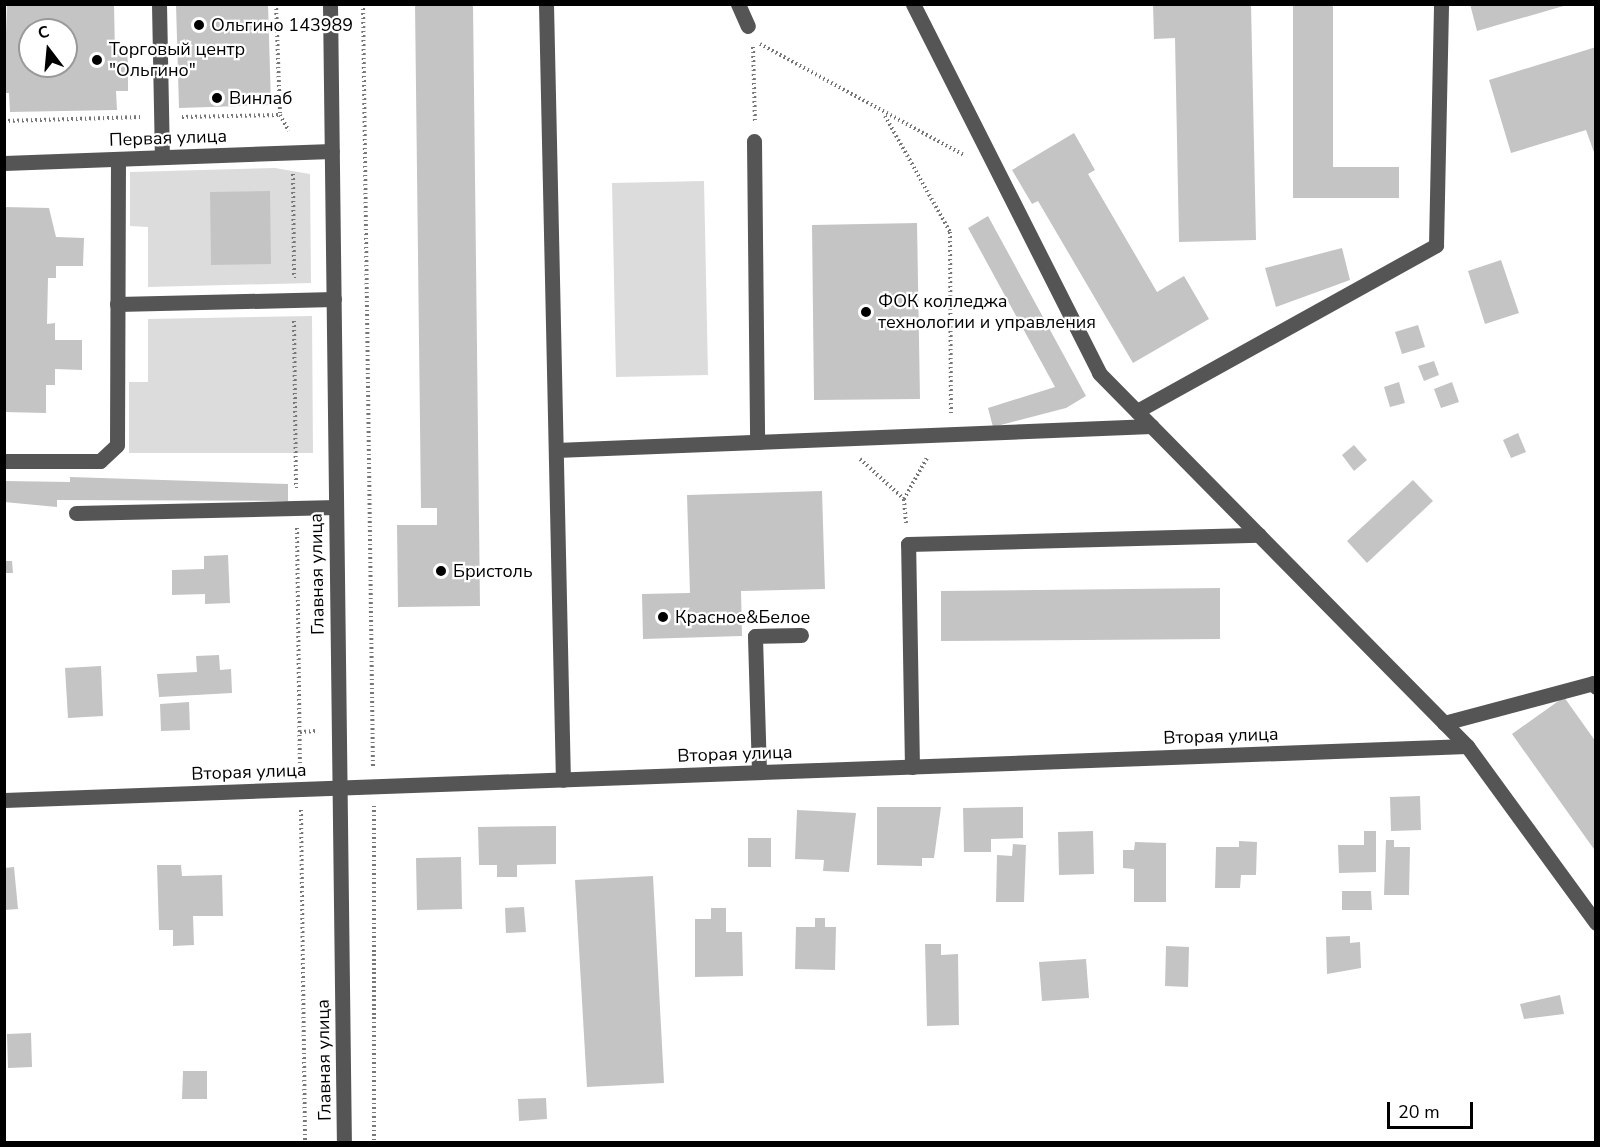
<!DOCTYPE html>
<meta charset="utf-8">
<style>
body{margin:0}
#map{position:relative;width:1600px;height:1147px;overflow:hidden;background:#fff;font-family:"Nunito Sans",sans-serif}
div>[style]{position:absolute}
.green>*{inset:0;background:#dcdcdc}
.building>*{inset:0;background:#c4c4c4}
.path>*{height:4px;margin-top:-2px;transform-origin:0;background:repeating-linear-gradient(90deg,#777 0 1.5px,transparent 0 4.5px)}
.minor>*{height:15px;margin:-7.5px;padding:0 7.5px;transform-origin:7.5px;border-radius:7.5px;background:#555}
.dots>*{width:16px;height:16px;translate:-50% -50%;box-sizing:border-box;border:3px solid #fff;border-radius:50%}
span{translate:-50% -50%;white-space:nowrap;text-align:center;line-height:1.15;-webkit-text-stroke:4.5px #fff;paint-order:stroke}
.poi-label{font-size:18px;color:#000}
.left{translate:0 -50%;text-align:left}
.street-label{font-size:18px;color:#000}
.frame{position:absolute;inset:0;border:6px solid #000;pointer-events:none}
.north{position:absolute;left:18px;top:18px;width:60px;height:60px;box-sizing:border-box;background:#fff;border:2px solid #999;border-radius:50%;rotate:344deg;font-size:16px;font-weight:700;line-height:24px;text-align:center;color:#000}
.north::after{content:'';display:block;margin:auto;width:21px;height:27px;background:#000;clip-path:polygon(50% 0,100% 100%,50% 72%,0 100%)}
.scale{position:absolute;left:1387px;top:1102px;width:86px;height:27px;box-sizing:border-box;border:3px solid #000;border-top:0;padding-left:8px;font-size:18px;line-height:21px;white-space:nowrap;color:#000;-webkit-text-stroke:4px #fff;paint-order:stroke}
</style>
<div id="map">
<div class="green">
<i style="clip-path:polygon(275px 168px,310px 174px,311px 283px,148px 287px,148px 227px,130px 226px,130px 172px)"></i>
<i style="clip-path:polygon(704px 181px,708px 375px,616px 377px,612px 183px)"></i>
<i style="clip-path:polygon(312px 316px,313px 453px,129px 453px,129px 382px,148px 382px,148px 319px)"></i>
</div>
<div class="building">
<i style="clip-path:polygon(evenodd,7px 4px,114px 4px,115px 54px,127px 53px,128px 63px,128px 91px,116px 91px,117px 110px,10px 112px,9px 93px,4px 93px,7px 4px,30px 30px,66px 30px,66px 66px,30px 66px,30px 30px)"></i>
<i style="clip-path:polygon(176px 4px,268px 4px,271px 105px,179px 108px)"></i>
<i style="clip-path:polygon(415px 4px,473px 4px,480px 606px,398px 607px,397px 525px,437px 525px,437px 508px,421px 508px)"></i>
<i style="clip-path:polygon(1153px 4px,1251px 4px,1256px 240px,1179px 242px,1175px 38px,1154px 39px)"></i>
<i style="clip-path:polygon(1293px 4px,1333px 4px,1333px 167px,1399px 167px,1399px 198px,1293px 198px)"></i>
<i style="clip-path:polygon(1470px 4px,1567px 4px,1567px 5px,1477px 31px)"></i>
<i style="clip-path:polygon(1596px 47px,1596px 158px,1586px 130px,1511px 153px,1489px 80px)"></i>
<i style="clip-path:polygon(1074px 133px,1095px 170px,1088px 174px,1157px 292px,1184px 276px,1209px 319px,1133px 363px,1038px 201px,1032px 204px,1012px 170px)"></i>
<i style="clip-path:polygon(270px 191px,271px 264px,211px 265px,210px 192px)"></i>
<i style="clip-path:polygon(4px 207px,49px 208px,56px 237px,84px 238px,83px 266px,56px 266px,56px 278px,48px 278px,47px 324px,55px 323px,55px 340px,82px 340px,82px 370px,55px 369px,55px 385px,46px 385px,46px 413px,4px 412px)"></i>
<i style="clip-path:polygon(988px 216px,1086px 396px,1066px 408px,993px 427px,988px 408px,1055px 387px,968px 228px)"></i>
<i style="clip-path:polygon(917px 223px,920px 399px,814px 400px,812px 225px)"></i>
<i style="clip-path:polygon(1342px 248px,1350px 280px,1276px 307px,1265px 268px)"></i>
<i style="clip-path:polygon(1501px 260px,1519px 313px,1485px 324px,1468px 271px)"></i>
<i style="clip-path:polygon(1418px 325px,1425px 347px,1402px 354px,1395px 332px)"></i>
<i style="clip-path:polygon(1434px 361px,1439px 375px,1424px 381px,1418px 366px)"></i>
<i style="clip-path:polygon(1399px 382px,1405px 403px,1390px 407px,1384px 387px)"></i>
<i style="clip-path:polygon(1452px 382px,1459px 402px,1441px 408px,1434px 389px)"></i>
<i style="clip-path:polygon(1518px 433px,1526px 452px,1511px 458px,1503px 440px)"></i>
<i style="clip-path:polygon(1354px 445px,1367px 460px,1354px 471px,1342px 455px)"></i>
<i style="clip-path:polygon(70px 477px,288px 484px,288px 501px,57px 500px,57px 507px,4px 502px,4px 481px,70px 482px)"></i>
<i style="clip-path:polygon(1413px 480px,1433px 501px,1367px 563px,1347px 541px)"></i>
<i style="clip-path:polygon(822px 491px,825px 589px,741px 591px,742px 636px,643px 639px,642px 594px,690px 593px,687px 495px)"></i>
<i style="clip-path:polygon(228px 555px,230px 603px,205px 604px,205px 594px,172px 595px,172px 570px,204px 569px,204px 556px)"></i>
<i style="clip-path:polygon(4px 561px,12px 561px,13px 573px,4px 573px)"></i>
<i style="clip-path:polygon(1220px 588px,1220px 639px,941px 641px,941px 591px)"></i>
<i style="clip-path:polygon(219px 655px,220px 670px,231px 669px,232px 693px,159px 697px,157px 674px,197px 672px,196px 656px)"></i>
<i style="clip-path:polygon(101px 666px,103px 716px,68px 718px,65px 668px)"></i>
<i style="clip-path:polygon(1564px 697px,1596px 742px,1596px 852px,1512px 734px)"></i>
<i style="clip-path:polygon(189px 702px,190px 730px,161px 731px,160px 704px)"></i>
<i style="clip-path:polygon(1420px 796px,1421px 830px,1391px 831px,1390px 797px)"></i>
<i style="clip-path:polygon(877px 807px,941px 807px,934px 858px,922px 858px,922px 866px,877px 865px)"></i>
<i style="clip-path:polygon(1023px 807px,1023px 838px,991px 839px,991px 852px,964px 852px,963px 808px)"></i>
<i style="clip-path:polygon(797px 810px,856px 813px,849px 872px,823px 871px,824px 860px,795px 859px)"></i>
<i style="clip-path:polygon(556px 826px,556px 864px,517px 865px,517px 877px,497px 877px,497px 865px,479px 865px,478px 827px)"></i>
<i style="clip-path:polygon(1093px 831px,1094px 874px,1059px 875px,1058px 832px)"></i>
<i style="clip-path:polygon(1364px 831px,1376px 831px,1376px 872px,1339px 873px,1338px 845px,1364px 845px)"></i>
<i style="clip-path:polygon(748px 838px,771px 838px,771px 867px,748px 867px)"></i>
<i style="clip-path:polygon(1386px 840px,1394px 840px,1394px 847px,1410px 847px,1409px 895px,1384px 895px)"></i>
<i style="clip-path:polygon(1239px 841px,1257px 842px,1256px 875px,1241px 875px,1240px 888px,1215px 888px,1216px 847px,1239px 847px)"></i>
<i style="clip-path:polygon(1135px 842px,1166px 843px,1166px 902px,1134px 902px,1134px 869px,1123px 868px,1123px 850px,1134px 850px)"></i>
<i style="clip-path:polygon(1013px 844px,1026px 845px,1024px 902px,996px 902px,997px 855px,1012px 856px)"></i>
<i style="clip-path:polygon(461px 857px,462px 909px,417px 910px,416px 858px)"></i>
<i style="clip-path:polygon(157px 865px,181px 865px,182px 876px,222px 875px,223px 916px,193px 916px,194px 945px,173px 946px,173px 930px,159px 930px)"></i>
<i style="clip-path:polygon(14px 867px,18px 909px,4px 910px,4px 868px)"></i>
<i style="clip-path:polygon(653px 876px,664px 1083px,587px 1087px,575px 880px)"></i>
<i style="clip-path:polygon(1342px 891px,1371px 891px,1372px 910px,1342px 910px)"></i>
<i style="clip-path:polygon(524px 907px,526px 932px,506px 933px,505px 908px)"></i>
<i style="clip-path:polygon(711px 908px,726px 908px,726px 932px,742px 932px,743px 976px,695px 977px,695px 919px,711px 919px)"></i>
<i style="clip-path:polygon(815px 918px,825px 918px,825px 927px,836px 927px,835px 970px,795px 969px,796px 927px,815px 927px)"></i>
<i style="clip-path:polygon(1350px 936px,1350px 943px,1360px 942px,1361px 968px,1327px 974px,1326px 937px)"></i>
<i style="clip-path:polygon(925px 944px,941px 944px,941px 955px,958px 954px,959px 1025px,927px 1026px)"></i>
<i style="clip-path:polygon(1166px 946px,1189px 947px,1188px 987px,1165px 986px)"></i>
<i style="clip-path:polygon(1086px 959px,1089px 998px,1042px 1001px,1039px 962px)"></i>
<i style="clip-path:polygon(1560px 995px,1564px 1014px,1524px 1019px,1520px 1004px)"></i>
<i style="clip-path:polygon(31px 1033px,32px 1067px,8px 1068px,7px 1034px)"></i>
<i style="clip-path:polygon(183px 1071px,207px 1071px,207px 1099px,182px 1099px)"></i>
<i style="clip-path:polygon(546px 1098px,547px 1119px,519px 1121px,518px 1099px)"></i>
</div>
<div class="path">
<i style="left:276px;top:4px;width:111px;rotate:87.9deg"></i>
<i style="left:280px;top:115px;width:18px;rotate:61deg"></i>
<i style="left:363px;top:4px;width:762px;rotate:89.25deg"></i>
<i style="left:760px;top:44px;width:232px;rotate:28.6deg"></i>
<i style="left:753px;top:47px;width:74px;rotate:88.5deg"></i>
<i style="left:885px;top:116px;width:133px;rotate:60.7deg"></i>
<i style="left:950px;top:232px;width:181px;rotate:89.7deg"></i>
<i style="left:182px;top:117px;width:98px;rotate:-1.2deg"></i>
<i style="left:4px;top:121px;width:138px;rotate:-1.7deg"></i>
<i style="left:293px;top:174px;width:104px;rotate:89.4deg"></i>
<i style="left:294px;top:321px;width:167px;rotate:89.3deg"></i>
<i style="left:860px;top:459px;width:59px;rotate:42.3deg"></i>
<i style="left:906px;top:523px;width:24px;rotate:-95deg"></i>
<i style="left:904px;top:499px;width:49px;rotate:-60.8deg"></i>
<i style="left:297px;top:528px;width:242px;rotate:89.3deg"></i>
<i style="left:300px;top:732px;width:17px;rotate:-3deg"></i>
<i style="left:374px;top:806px;width:336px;rotate:90deg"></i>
<i style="left:301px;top:810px;width:332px;rotate:89.3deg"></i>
</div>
<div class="minor">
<i style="left:159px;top:4px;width:153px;rotate:88.9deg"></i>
<i style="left:330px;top:4px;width:1138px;rotate:89.3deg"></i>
<i style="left:546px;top:4px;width:776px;rotate:88.75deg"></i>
<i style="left:738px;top:4px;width:24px;rotate:66deg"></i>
<i style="left:913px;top:4px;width:413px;rotate:63.2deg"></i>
<i style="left:1099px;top:373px;width:524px;rotate:45.39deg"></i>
<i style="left:1467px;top:746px;width:219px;rotate:53.9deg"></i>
<i style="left:754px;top:141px;width:301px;rotate:89.4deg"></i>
<i style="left:4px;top:163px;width:328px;rotate:-2.1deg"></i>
<i style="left:117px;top:304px;width:217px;rotate:-1.3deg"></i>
<i style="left:1137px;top:411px;width:342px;rotate:-29deg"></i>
<i style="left:1436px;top:245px;width:241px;rotate:-88.8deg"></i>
<i style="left:556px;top:450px;width:596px;rotate:-2.31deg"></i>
<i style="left:4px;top:461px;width:96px"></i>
<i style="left:100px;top:461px;width:23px;rotate:-43deg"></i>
<i style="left:117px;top:445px;width:286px;rotate:-89.8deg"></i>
<i style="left:76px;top:513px;width:260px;rotate:-1.3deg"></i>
<i style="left:1444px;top:723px;width:154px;rotate:-15deg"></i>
<i style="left:1593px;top:683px;width:5px;rotate:53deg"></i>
<i style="left:912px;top:767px;width:223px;rotate:-91deg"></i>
<i style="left:908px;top:544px;width:351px;rotate:-1.5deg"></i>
<i style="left:759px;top:772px;width:136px;rotate:-91.7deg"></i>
<i style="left:755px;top:636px;width:46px;rotate:-1.2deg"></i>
<i style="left:4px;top:800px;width:1464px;rotate:-2.11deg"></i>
</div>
<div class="dots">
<i style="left:199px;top:25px;background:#000"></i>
<i style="left:97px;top:60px;background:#000"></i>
<i style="left:217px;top:98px;background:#000"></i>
<i style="left:866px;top:312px;background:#000"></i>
<i style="left:441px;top:571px;background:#000"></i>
<i style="left:663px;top:617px;background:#000"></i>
</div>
<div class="poi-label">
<span class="left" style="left:211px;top:25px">Ольгино 143989</span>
<span class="left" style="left:109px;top:60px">Торговый центр<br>"Ольгино"</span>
<span class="left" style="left:229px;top:98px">Винлаб</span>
<span class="left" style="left:878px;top:312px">ФОК колледжа<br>технологии и управления</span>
<span class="left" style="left:453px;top:571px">Бристоль</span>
<span class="left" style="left:675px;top:617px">Красное&amp;Белое</span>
</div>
<div class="street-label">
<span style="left:168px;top:138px;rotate:-2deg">Первая улица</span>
<span style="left:317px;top:574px;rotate:-91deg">Главная улица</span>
<span style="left:1221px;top:736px;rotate:-2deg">Вторая улица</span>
<span style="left:735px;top:754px;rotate:-2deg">Вторая улица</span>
<span style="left:249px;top:772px;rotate:-2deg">Вторая улица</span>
<span style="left:324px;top:1060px;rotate:-91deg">Главная улица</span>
</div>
<div class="frame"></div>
<div class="north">С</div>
<div class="scale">20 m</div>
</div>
